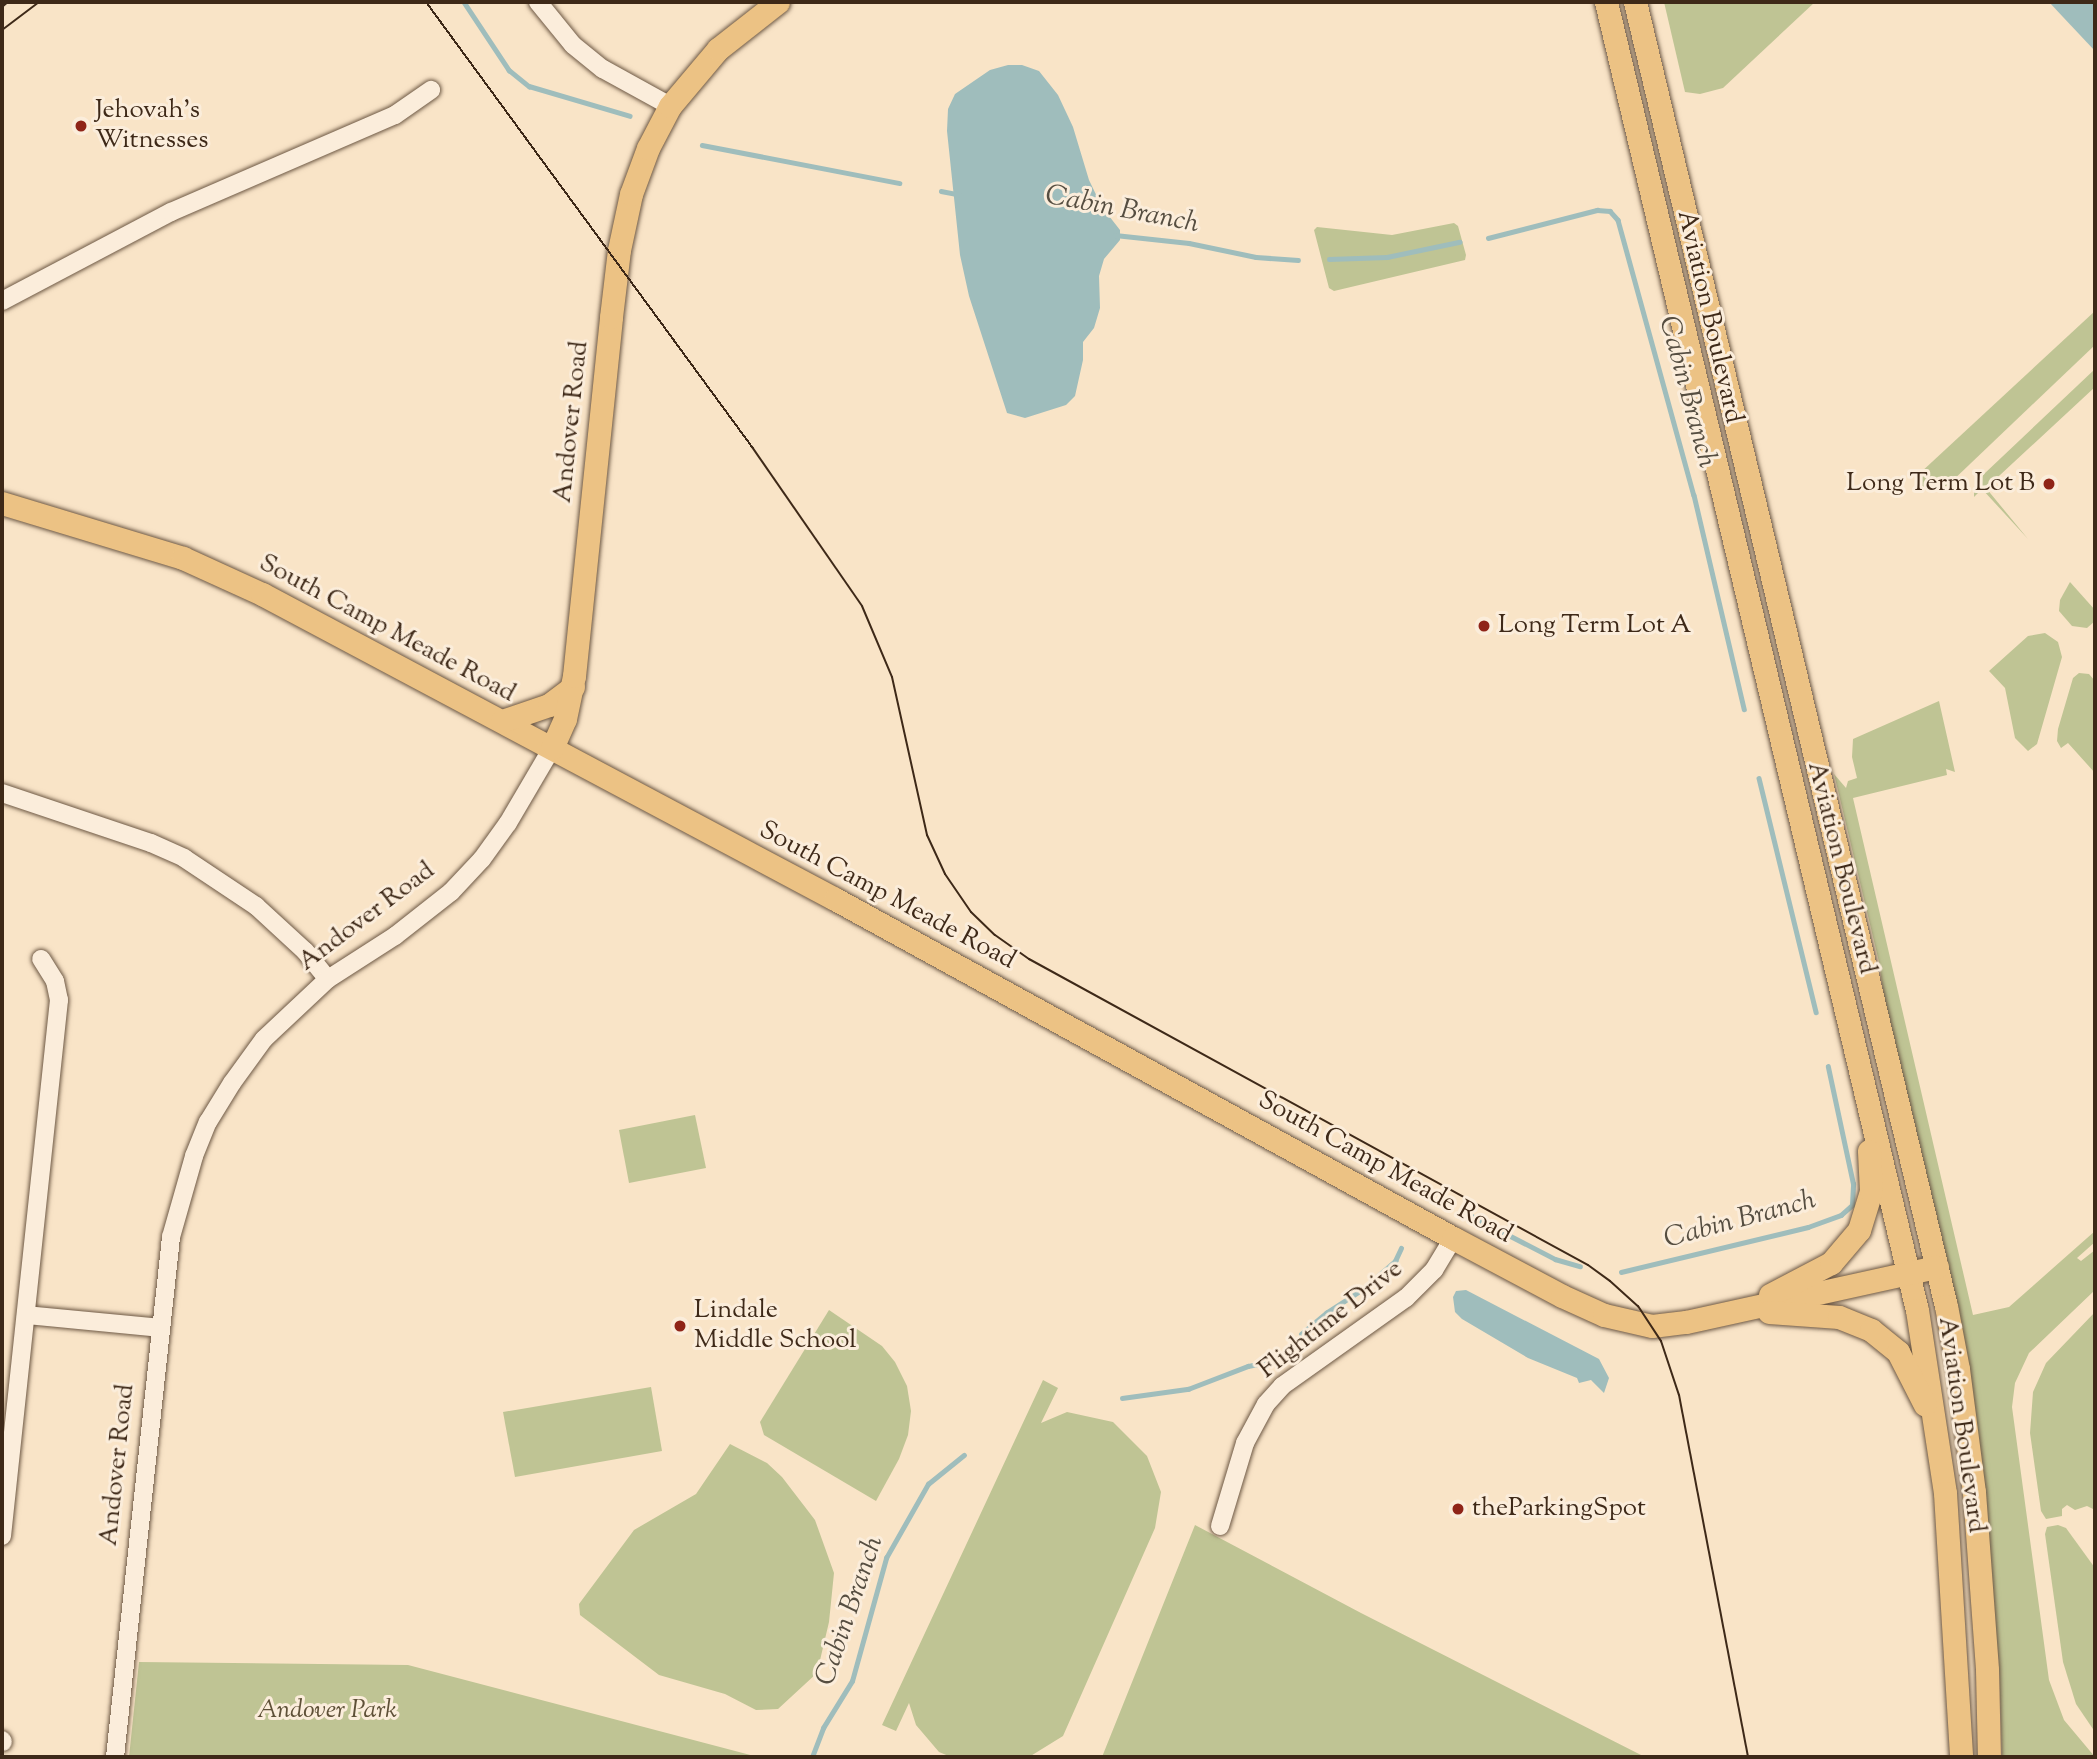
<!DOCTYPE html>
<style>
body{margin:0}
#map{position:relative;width:2097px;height:1759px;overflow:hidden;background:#f9e4c7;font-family:"Sorts Mill Goudy",serif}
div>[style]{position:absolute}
.green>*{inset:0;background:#bfc494}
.water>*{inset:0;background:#9fbdbc}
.stream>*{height:4.5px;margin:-2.25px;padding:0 2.25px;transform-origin:2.25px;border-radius:2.25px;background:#9fbdbc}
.roads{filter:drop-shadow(0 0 2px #6d5844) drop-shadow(0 0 2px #6d5844)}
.minor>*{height:18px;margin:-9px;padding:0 9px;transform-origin:9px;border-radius:9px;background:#fbeddb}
.major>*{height:23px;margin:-11.5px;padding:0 11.5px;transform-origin:11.5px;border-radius:11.5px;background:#ecc284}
.tram>*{height:2px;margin:-1px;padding:0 1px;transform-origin:1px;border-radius:1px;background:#3e2918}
.dots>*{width:19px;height:19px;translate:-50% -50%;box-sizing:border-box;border:4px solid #fbeddb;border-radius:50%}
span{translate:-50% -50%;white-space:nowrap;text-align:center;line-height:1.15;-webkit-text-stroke:6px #fbeddb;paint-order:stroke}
.poi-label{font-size:26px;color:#3e2918}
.left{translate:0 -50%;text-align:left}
.right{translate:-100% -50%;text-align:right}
.street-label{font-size:26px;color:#3e2918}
.park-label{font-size:26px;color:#5e5037;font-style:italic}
.water-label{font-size:28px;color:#564e41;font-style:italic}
.frame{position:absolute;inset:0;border:4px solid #3e2918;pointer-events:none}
</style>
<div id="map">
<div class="green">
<i style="clip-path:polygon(1664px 2px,1815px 2px,1723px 88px,1700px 94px,1685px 92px)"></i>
<i style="clip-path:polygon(1454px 223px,1458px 226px,1466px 255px,1465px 260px,1334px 291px,1329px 288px,1314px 230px,1317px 227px,1392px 235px)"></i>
<i style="clip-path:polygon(2095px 311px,2095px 345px,1948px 485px,1933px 492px,1923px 488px,1917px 479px,1919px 474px)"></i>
<i style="clip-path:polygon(2095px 369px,2095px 387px,1986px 488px,2028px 539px,1982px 489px,1974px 497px,1974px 488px,1984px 474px)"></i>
<i style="clip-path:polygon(2070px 582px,2095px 610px,2095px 621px,2087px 628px,2072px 626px,2059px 611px,2060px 600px)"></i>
<i style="clip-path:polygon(2045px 633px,2058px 642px,2062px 657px,2037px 744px,2028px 751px,2015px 738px,2005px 688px,1989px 671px,2028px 636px)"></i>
<i style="clip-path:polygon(2079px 673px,2089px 674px,2095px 681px,2095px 773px,2068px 743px,2061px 748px,2057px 741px,2058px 729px,2073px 678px)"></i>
<i style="clip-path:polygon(1939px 701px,1955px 772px,1946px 769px,1947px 775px,1853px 798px,1973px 1315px,2009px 1307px,2095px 1231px,2095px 1242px,2077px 1258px,2081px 1261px,2095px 1250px,2095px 1290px,2029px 1353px,2015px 1383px,2012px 1407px,2049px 1680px,2064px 1720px,2095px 1757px,2002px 1757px,1999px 1664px,1993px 1611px,1888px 1026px,1879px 962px,1834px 774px,1846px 788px,1848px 781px,1857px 778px,1852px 757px,1853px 739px)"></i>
<i style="clip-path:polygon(695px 1115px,706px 1168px,629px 1183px,619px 1130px)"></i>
<i style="clip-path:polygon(829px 1310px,882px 1346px,895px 1362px,907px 1386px,911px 1411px,908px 1435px,899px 1459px,876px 1501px,764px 1435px,760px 1422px)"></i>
<i style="clip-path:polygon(2095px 1312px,2095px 1510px,2087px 1506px,2075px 1510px,2067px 1505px,2062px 1509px,2062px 1516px,2046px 1519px,2041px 1511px,2030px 1433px,2033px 1392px,2046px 1363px)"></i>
<i style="clip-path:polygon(1043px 1380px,1058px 1388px,1041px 1423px,1067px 1412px,1113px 1422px,1147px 1456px,1161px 1492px,1155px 1528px,1063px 1736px,1029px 1757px,951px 1757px,939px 1752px,916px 1725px,909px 1703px,896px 1731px,882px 1725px)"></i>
<i style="clip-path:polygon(651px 1387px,662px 1451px,515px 1477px,503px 1412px)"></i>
<i style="clip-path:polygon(730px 1444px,767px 1463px,782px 1477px,815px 1520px,834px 1573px,829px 1622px,817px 1673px,778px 1709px,756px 1710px,725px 1694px,659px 1675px,580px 1615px,579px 1604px,634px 1530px,696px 1494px)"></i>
<i style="clip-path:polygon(1195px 1525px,1361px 1613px,1645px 1757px,1102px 1757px)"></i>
<i style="clip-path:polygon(2058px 1525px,2066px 1528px,2095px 1568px,2095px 1732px,2076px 1704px,2063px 1662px,2045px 1534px,2047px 1527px)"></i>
<i style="clip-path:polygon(139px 1662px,408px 1665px,758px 1757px,129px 1757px)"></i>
</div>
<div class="water">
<i style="clip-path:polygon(2049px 2px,2095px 2px,2095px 51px,2063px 17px)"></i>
<i style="clip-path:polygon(1008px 65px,1022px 65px,1039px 71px,1058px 95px,1073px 127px,1089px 180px,1102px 207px,1120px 230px,1120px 240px,1104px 259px,1099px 276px,1100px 308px,1094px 328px,1083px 342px,1083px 360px,1075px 396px,1066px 405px,1025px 418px,1007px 413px,969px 296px,960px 255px,947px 131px,948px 109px,955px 94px,990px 70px)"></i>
<i style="clip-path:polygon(1466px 1290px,1599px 1359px,1609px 1378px,1604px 1393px,1591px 1380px,1579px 1383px,1577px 1378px,1528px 1358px,1462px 1319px,1455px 1312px,1453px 1297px,1456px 1291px)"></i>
</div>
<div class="stream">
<i style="left:464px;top:2px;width:82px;rotate:56.5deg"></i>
<i style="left:509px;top:70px;width:26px;rotate:39deg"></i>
<i style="left:529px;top:86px;width:105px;rotate:16.5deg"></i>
<i style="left:702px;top:145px;width:201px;rotate:10.9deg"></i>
<i style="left:941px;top:191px;width:20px;rotate:11deg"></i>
<i style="left:1115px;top:235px;width:74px;rotate:6.2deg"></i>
<i style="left:1189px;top:243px;width:68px;rotate:11.8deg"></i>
<i style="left:1256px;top:257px;width:42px;rotate:4.1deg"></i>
<i style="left:1488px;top:238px;width:113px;rotate:-14.4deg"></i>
<i style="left:1597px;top:210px;width:13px;rotate:4deg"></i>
<i style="left:1610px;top:211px;width:12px;rotate:48deg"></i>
<i style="left:1618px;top:220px;width:285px;rotate:74.6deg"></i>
<i style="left:1694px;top:495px;width:220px;rotate:76.8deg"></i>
<i style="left:1329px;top:259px;width:58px;rotate:-2deg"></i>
<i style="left:1387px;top:257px;width:74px;rotate:-11.8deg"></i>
<i style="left:1759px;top:778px;width:241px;rotate:76.3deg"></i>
<i style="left:1464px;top:1216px;width:4px;rotate:-27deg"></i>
<i style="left:1468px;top:1214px;width:98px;rotate:27.3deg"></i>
<i style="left:1555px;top:1259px;width:26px;rotate:16deg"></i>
<i style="left:1621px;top:1272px;width:192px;rotate:-13.5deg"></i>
<i style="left:1808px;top:1227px;width:35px;rotate:-20deg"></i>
<i style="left:1841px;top:1215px;width:15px;rotate:-42deg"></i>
<i style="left:1852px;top:1205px;width:21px;rotate:-87deg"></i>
<i style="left:1853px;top:1184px;width:120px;rotate:-102.1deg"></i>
<i style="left:1301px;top:1334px;width:33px;rotate:-40deg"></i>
<i style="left:1326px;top:1313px;width:44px;rotate:-33deg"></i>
<i style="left:1363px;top:1289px;width:43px;rotate:-41.2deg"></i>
<i style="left:1395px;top:1261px;width:14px;rotate:-65deg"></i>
<i style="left:1122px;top:1398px;width:67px;rotate:-7.8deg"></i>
<i style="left:1188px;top:1389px;width:64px;rotate:-21deg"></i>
<i style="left:1248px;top:1366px;width:21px;rotate:-11deg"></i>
<i style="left:812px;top:1757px;width:31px;rotate:-69deg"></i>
<i style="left:823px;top:1728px;width:55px;rotate:-58.3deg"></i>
<i style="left:852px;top:1681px;width:128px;rotate:-74.5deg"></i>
<i style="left:886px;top:1558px;width:85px;rotate:-60.4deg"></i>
<i style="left:928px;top:1484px;width:46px;rotate:-38.9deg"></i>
</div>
<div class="roads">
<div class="minor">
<i style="left:538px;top:2px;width:55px;rotate:50.9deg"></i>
<i style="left:573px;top:45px;width:38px;rotate:39deg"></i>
<i style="left:603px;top:69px;width:77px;rotate:28.9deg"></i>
<i style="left:2px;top:301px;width:191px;rotate:-27.8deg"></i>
<i style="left:171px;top:212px;width:244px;rotate:-23.4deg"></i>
<i style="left:395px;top:115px;width:44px;rotate:-34.8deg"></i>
<i style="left:2px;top:793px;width:157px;rotate:18.6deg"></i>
<i style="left:151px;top:843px;width:36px;rotate:24deg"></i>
<i style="left:184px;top:858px;width:87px;rotate:33.7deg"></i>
<i style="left:256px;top:906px;width:67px;rotate:42.6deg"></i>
<i style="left:305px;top:951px;width:36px;rotate:51deg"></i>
<i style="left:26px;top:1315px;width:135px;rotate:5.5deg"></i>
<i style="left:1220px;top:1526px;width:87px;rotate:-73.2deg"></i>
<i style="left:1245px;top:1443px;width:44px;rotate:-61.7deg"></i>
<i style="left:1266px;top:1404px;width:24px;rotate:-48deg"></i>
<i style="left:1282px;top:1386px;width:152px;rotate:-35.4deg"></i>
<i style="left:1406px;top:1298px;width:40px;rotate:-45deg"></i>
<i style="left:1434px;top:1270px;width:37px;rotate:-59deg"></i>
<i style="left:2px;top:1536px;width:539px;rotate:-83.93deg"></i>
<i style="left:59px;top:1000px;width:19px;rotate:-102deg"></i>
<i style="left:55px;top:981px;width:26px;rotate:-122deg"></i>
<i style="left:2px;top:1740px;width:2px;rotate:63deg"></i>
<i style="left:115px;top:1757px;width:523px;rotate:-83.85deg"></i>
<i style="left:171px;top:1237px;width:84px;rotate:-74.1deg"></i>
<i style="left:194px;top:1156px;width:37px;rotate:-68deg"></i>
<i style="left:208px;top:1122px;width:46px;rotate:-58.4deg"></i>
<i style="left:232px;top:1083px;width:54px;rotate:-54deg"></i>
<i style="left:264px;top:1039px;width:88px;rotate:-43.2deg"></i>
<i style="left:328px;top:979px;width:80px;rotate:-32.7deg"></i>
<i style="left:395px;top:936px;width:71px;rotate:-38.2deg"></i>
<i style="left:451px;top:892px;width:45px;rotate:-46.8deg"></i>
<i style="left:482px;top:859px;width:44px;rotate:-54.2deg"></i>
<i style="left:508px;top:823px;width:87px;rotate:-59.6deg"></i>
</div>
<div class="major">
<i style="left:1606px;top:2px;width:1344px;rotate:76.63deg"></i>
<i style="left:1917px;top:1310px;width:185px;rotate:81.3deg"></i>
<i style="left:1945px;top:1493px;width:264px;rotate:86.5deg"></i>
<i style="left:1635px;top:2px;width:1341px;rotate:76.59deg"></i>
<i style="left:1946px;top:1306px;width:64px;rotate:79.2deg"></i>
<i style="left:1958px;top:1369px;width:124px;rotate:82.6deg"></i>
<i style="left:1974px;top:1492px;width:178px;rotate:85.8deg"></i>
<i style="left:1987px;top:1670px;width:87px;rotate:88.7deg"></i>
<i style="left:2px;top:503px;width:189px;rotate:16.9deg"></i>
<i style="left:183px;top:558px;width:87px;rotate:24.5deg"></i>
<i style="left:262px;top:594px;width:649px;rotate:28.03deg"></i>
<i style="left:835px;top:899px;width:705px;rotate:28.75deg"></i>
<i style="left:1453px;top:1238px;width:123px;rotate:28deg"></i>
<i style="left:1562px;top:1296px;width:46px;rotate:24.3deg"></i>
<i style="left:1604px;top:1315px;width:49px;rotate:12.9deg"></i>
<i style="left:1652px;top:1326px;width:34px;rotate:-7deg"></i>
<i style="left:1686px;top:1322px;width:257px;rotate:-12.4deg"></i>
<i style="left:502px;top:721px;width:50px;rotate:-18.8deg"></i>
<i style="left:549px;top:705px;width:30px;rotate:-37deg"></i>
<i style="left:552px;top:748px;width:32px;rotate:-66deg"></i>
<i style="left:565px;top:719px;width:44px;rotate:-78.2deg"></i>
<i style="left:574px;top:676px;width:361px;rotate:-84.1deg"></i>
<i style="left:611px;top:317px;width:67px;rotate:-83.2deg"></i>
<i style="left:619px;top:250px;width:57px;rotate:-77.9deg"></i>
<i style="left:631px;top:194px;width:49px;rotate:-69.7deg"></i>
<i style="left:648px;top:148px;width:47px;rotate:-62.4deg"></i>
<i style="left:670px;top:106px;width:75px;rotate:-49.9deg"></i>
<i style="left:718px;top:49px;width:76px;rotate:-38.1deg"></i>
<i style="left:1770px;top:1295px;width:69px;rotate:-27.7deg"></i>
<i style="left:1831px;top:1263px;width:43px;rotate:-49.7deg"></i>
<i style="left:1859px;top:1230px;width:41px;rotate:-72.9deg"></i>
<i style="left:1871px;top:1191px;width:40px;rotate:-92.9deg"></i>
<i style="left:1769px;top:1312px;width:70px;rotate:4.1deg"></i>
<i style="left:1839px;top:1317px;width:35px;rotate:22deg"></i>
<i style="left:1871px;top:1330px;width:35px;rotate:39deg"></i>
<i style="left:1898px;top:1352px;width:59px;rotate:63deg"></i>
</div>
</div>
<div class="tram">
<i style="left:426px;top:2px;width:552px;rotate:53.77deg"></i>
<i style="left:752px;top:447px;width:193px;rotate:55.3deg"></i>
<i style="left:862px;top:606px;width:77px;rotate:67.1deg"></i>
<i style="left:892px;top:677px;width:162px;rotate:77.5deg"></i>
<i style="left:927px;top:835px;width:43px;rotate:65.2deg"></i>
<i style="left:945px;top:874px;width:46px;rotate:55.6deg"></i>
<i style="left:971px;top:912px;width:33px;rotate:44deg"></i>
<i style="left:995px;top:935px;width:42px;rotate:35.2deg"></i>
<i style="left:1029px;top:959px;width:637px;rotate:28.7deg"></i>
<i style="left:1588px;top:1265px;width:27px;rotate:36deg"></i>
<i style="left:1610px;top:1281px;width:38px;rotate:42deg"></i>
<i style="left:1638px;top:1306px;width:42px;rotate:56.7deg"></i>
<i style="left:1661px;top:1341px;width:57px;rotate:71.6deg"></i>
<i style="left:1679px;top:1395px;width:369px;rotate:79.2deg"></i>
<i style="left:2px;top:7px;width:8px;rotate:-40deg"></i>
<i style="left:2px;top:30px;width:46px;rotate:-37.1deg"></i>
</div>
<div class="dots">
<i style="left:81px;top:126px;background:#8f2418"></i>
<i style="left:2049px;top:484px;background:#8f2418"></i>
<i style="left:1484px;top:626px;background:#8f2418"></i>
<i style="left:680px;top:1326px;background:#8f2418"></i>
<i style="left:1458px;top:1509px;background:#8f2418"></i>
</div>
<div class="poi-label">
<span class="left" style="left:95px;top:126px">Jehovah's<br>Witnesses</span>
<span class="right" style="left:2035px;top:484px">Long Term Lot B</span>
<span class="left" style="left:1498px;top:626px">Long Term Lot A</span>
<span class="left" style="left:694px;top:1326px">Lindale<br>Middle School</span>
<span class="left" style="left:1472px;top:1509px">theParkingSpot</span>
</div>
<div class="street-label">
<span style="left:1709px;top:317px;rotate:77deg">Aviation Boulevard</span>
<span style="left:572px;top:422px;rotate:-84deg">Andover Road</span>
<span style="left:387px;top:629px;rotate:28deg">South Camp Meade Road</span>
<span style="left:1841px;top:868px;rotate:76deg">Aviation Boulevard</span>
<span style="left:887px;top:896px;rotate:28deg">South Camp Meade Road</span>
<span style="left:367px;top:917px;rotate:-37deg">Andover Road</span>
<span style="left:1385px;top:1168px;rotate:29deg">South Camp Meade Road</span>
<span style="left:1331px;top:1320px;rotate:-38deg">Flightime Drive</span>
<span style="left:1961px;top:1425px;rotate:82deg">Aviation Boulevard</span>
<span style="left:118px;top:1465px;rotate:-84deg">Andover Road</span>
</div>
<div class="park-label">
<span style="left:327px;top:1711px">Andover Park</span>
</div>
<div class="water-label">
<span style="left:1122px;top:210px;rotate:11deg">Cabin Branch</span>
<span style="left:1687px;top:392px;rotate:75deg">Cabin Branch</span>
<span style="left:1740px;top:1220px;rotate:-15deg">Cabin Branch</span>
<span style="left:850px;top:1611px;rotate:-71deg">Cabin Branch</span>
</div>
<div class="frame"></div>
</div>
